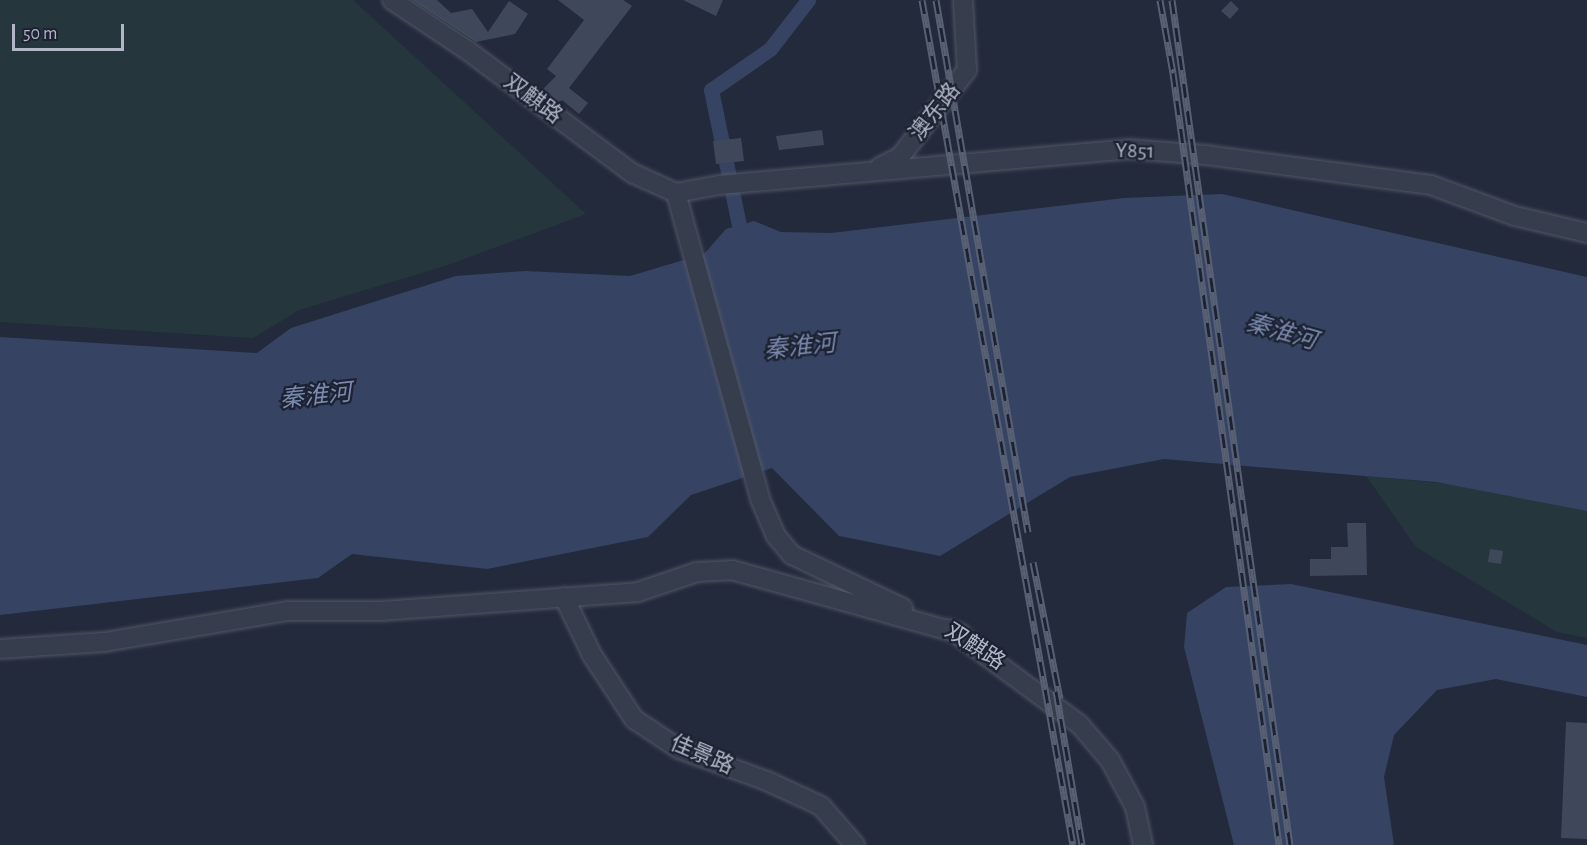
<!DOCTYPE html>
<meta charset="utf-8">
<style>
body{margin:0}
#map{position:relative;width:1587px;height:845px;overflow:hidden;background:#232a3c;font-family:"Alegreya Sans","Noto Sans SC",sans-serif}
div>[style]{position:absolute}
.green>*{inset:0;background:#25373d}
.water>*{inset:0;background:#364363}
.canal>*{height:15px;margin:-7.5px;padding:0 7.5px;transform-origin:7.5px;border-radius:7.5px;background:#364363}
.building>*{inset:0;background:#3f485b}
.roads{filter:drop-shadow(0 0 2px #525767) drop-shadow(0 0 2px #525767)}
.street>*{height:18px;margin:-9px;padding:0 9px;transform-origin:9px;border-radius:9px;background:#363d4c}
.rail>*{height:7px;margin-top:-3.5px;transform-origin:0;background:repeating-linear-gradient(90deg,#1c2231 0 14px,#586073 0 28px);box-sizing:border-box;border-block:2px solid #586073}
span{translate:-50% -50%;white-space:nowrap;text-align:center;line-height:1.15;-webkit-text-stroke:4.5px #1c2231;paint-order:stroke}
.street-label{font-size:22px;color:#b2b7c7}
.water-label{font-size:24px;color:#7a8ab0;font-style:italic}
.scale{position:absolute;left:12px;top:24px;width:112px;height:27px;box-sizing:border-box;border:3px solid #b2b7c7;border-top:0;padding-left:8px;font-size:18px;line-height:21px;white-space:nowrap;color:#b2b7c7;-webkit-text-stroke:4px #1c2231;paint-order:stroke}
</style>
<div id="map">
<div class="green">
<i style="clip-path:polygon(0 0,353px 0,586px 214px,445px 266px,299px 310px,253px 338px,0 322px)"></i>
<i style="clip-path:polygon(1366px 476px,1449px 484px,1587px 507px,1587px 638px,1557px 632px,1416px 547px)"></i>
</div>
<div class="water">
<i style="clip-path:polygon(1222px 194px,1587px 277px,1587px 511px,1436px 482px,1164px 459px,1070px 477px,940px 556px,839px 536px,772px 468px,691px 495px,648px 537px,487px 569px,352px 554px,318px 578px,0 615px,0 337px,257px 353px,291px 328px,456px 276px,525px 271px,630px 276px,704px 254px,726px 229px,754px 221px,781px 232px,831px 233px,1124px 198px)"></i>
<i style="clip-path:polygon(1291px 584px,1587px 645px,1587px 697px,1496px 679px,1437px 690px,1394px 735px,1384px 777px,1394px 845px,1234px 845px,1184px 647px,1187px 613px,1226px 587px)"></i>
</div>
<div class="canal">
<i style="left:739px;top:225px;width:138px;rotate:-101.7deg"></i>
<i style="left:711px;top:90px;width:72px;rotate:-34.8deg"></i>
<i style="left:770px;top:49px;width:62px;rotate:-52.2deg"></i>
</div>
<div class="building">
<i style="clip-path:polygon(412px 0,437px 0,451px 13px,472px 9px,488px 32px,509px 1px,528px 14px,515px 34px,476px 42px)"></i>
<i style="clip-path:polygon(558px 0,623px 0,632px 6px,569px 88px,588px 103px,579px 114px,562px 100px,558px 104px,541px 91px,556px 76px,547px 69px,584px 20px)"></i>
<i style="clip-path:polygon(683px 0,723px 0,716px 16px)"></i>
<i style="clip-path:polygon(1231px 1px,1239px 9px,1230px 19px,1221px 11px)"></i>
<i style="clip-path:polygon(822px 130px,824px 145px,779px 150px,776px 136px)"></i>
<i style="clip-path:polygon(741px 138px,744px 161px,716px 164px,713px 141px)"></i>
<i style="clip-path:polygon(1347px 523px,1366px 523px,1367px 575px,1310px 576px,1310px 559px,1331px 559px,1331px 547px,1348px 547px)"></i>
<i style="clip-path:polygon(1490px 549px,1503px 551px,1501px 564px,1488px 562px)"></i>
<i style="clip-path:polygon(1566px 722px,1587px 723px,1587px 839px,1561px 838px)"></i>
</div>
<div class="roads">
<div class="street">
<i style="left:392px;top:0;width:90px;rotate:33.7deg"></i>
<i style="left:467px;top:50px;width:206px;rotate:36.7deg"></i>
<i style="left:632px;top:173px;width:48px;rotate:24.4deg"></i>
<i style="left:880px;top:167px;width:22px;rotate:-27deg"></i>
<i style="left:900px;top:157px;width:110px;rotate:-52.4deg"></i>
<i style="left:967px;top:70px;width:70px;rotate:-93.3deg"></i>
<i style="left:676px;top:193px;width:44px;rotate:-10.5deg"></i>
<i style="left:719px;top:185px;width:411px;rotate:-5deg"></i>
<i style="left:1128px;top:149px;width:78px;rotate:4.4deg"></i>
<i style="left:1206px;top:155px;width:227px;rotate:7.6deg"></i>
<i style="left:1431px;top:185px;width:90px;rotate:20.3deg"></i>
<i style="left:1515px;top:216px;width:74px;rotate:13.3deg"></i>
<i style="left:676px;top:193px;width:317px;rotate:74.6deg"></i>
<i style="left:760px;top:499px;width:40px;rotate:66.6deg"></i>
<i style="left:776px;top:536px;width:25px;rotate:50deg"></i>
<i style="left:792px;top:555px;width:123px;rotate:25.5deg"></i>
<i style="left:564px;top:597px;width:64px;rotate:64.2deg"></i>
<i style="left:592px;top:655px;width:77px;rotate:56.7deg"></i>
<i style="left:634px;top:719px;width:54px;rotate:33.7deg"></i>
<i style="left:679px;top:749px;width:94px;rotate:20deg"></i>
<i style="left:767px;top:781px;width:60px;rotate:24.8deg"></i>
<i style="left:821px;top:806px;width:52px;rotate:48.9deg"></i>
<i style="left:950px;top:629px;width:160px;rotate:36.4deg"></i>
<i style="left:1079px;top:724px;width:48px;rotate:49.3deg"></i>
<i style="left:1110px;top:760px;width:53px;rotate:62deg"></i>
<i style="left:1135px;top:807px;width:39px;rotate:78deg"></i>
<i style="left:0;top:649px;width:105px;rotate:-3.8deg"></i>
<i style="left:105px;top:642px;width:186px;rotate:-9.6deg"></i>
<i style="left:288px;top:611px;width:93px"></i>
<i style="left:381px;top:611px;width:258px;rotate:-4.2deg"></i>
<i style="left:638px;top:592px;width:62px;rotate:-18.7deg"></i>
<i style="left:697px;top:572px;width:35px;rotate:-3deg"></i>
<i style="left:732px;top:570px;width:238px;rotate:15.6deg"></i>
</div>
</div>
<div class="rail">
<i style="left:922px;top:0;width:858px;rotate:79.87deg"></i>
<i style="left:936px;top:0;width:540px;rotate:80.19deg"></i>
<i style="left:1160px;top:0;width:74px;rotate:79.9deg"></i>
<i style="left:1173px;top:73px;width:779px;rotate:82.18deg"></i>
<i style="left:1172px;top:0;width:853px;rotate:82.05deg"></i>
<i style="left:1033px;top:562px;width:139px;rotate:78.8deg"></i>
<i style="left:1056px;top:691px;width:156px;rotate:80.4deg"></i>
</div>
<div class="street-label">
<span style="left:533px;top:99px;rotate:37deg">双麒路</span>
<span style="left:935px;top:112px;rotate:-52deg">澳东路</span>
<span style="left:1135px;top:151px;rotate:1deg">Y851</span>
<span style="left:975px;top:647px;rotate:33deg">双麒路</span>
<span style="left:702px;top:755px;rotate:23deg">佳景路</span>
</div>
<div class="water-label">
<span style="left:1281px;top:333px;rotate:16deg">秦淮河</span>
<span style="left:800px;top:348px;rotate:-6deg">秦淮河</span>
<span style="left:316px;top:397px;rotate:-6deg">秦淮河</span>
</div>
<div class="scale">50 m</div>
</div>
